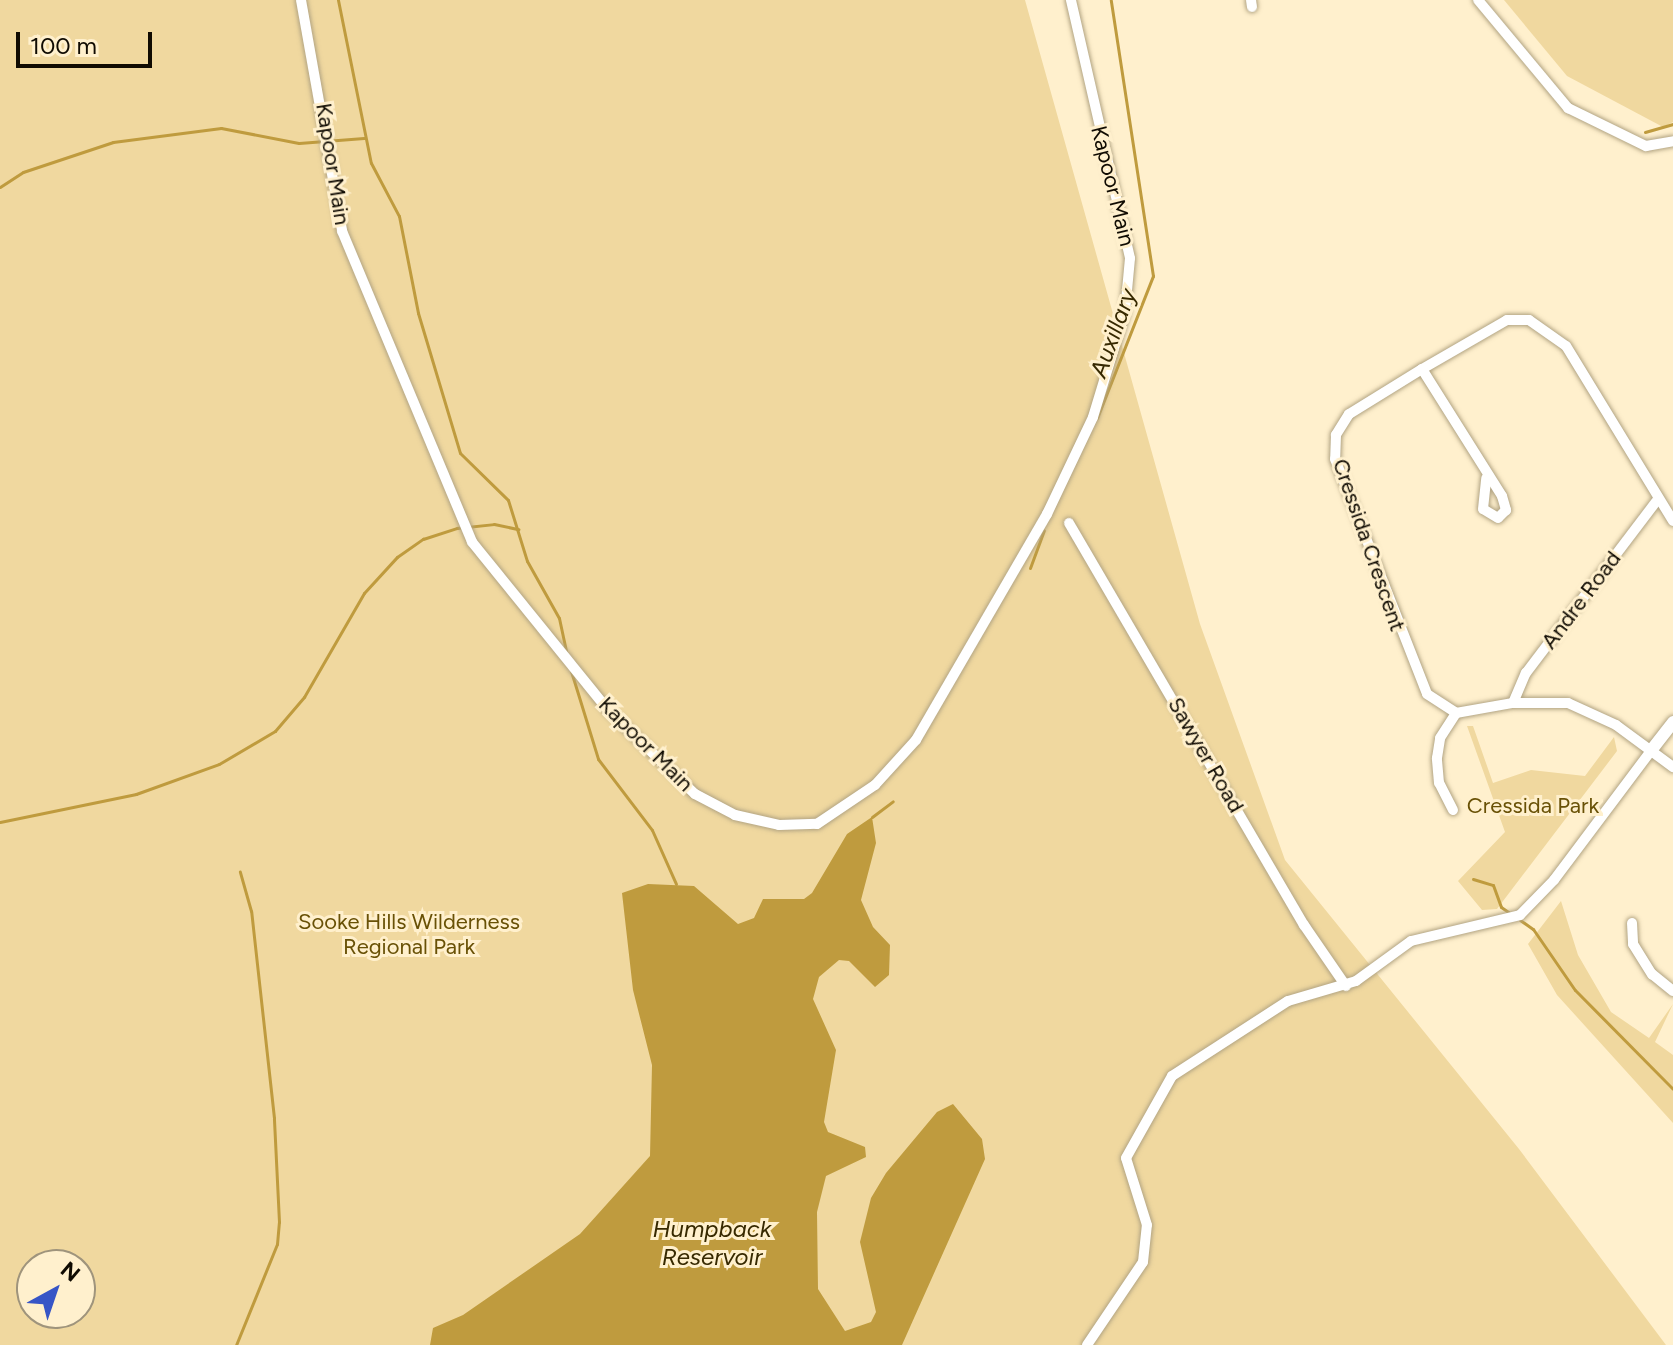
<!DOCTYPE html>
<style>
body{margin:0}
#map{position:relative;width:1673px;height:1345px;overflow:hidden;background:#fff0cd;font-family:Figtree,sans-serif}
div>[style]{position:absolute}
.green>*{inset:0;background:#f0d89f}
.water>*{inset:0;background:#bf9b3e}
.stream>*{height:3px;margin:-1.5px;padding:0 1.5px;transform-origin:1.5px;border-radius:1.5px;background:#bf9b3e}
.roads{filter:drop-shadow(0 0 2px #b2a483) drop-shadow(0 0 2px #b2a483)}
.minor>*{height:10px;margin:-5px;padding:0 5px;transform-origin:5px;border-radius:5px;background:#fff}
.tertiary>*{height:12px;margin:-6px;padding:0 6px;transform-origin:6px;border-radius:6px;background:#fff}
span{translate:-50% -50%;white-space:nowrap;text-align:center;line-height:1.15;-webkit-text-stroke:6px #fff0cd;paint-order:stroke}
.street-label{font-size:22px;color:#100b02}
.park-label{font-size:22px;color:#695106}
.water-label{font-size:24px;color:#372900;font-style:italic}
.north{position:absolute;left:16px;top:1249px;width:80px;height:80px;box-sizing:border-box;background:#fff0cd;border:2px solid #9f947c;border-radius:50%;rotate:40deg;font-size:22px;font-weight:700;line-height:32px;text-align:center;color:#100b02}
.north::after{content:'';display:block;margin:auto;width:28px;height:36px;background:#3755c6;clip-path:polygon(50% 0,100% 100%,50% 72%,0 100%)}
.scale{position:absolute;left:16px;top:32px;width:136px;height:36px;box-sizing:border-box;border:4px solid #100b02;border-top:0;padding-left:10px;font-size:24px;line-height:28px;white-space:nowrap;color:#100b02;-webkit-text-stroke:6px #fff0cd;paint-order:stroke}
</style>
<div id="map">
<div class="green">
<i style="clip-path:polygon(evenodd,0 0,1025px 0,1200px 624px,1285px 860px,1519px 1149px,1666px 1345px,0 1345px,0 0,32px 1265px,80px 1265px,80px 1313px,32px 1313px,32px 1265px)"></i>
<i style="clip-path:polygon(1504px 0,1673px 0,1673px 122px,1663px 127px,1567px 76px)"></i>
<i style="clip-path:polygon(1467px 726px,1473px 726px,1493px 783px,1531px 770px,1585px 776px,1614px 737px,1617px 751px,1497px 909px,1482px 910px,1458px 881px,1505px 832px)"></i>
<i style="clip-path:polygon(1561px 901px,1578px 955px,1611px 1012px,1649px 1038px,1673px 1004px,1655px 1042px,1673px 1055px,1673px 1123px,1557px 995px,1528px 944px)"></i>
</div>
<div class="water">
<i style="clip-path:polygon(872px 817px,876px 843px,861px 900px,873px 927px,890px 945px,889px 975px,875px 987px,849px 961px,839px 960px,819px 977px,813px 999px,836px 1050px,824px 1122px,828px 1132px,865px 1147px,866px 1157px,826px 1176px,817px 1212px,818px 1289px,845px 1331px,871px 1322px,876px 1312px,860px 1242px,871px 1198px,886px 1173px,937px 1112px,953px 1104px,982px 1139px,985px 1159px,902px 1345px,430px 1345px,433px 1328px,463px 1315px,580px 1234px,650px 1156px,652px 1065px,633px 990px,622px 893px,648px 884px,694px 886px,738px 924px,754px 918px,763px 899px,804px 899px,812px 893px,847px 834px)"></i>
</div>
<div class="stream">
<i style="left:338px;top:0;width:166px;rotate:78.6deg"></i>
<i style="left:371px;top:163px;width:60px;rotate:62.2deg"></i>
<i style="left:399px;top:216px;width:99px;rotate:78.9deg"></i>
<i style="left:418px;top:313px;width:146px;rotate:73.3deg"></i>
<i style="left:460px;top:453px;width:67px;rotate:44.4deg"></i>
<i style="left:508px;top:500px;width:64px;rotate:72.7deg"></i>
<i style="left:527px;top:561px;width:65px;rotate:60.7deg"></i>
<i style="left:559px;top:618px;width:35px;rotate:78deg"></i>
<i style="left:1645px;top:132px;width:29px;rotate:-16deg"></i>
<i style="left:0;top:187px;width:27px;rotate:-33deg"></i>
<i style="left:23px;top:172px;width:95px;rotate:-18.4deg"></i>
<i style="left:113px;top:142px;width:109px;rotate:-7.4deg"></i>
<i style="left:221px;top:128px;width:79px;rotate:10.9deg"></i>
<i style="left:299px;top:143px;width:65px;rotate:-4.4deg"></i>
<i style="left:1097px;top:418px;width:153px;rotate:-68.5deg"></i>
<i style="left:1153px;top:276px;width:279px;rotate:-98.7deg"></i>
<i style="left:1030px;top:568px;width:40px;rotate:-69.8deg"></i>
<i style="left:571px;top:671px;width:92px;rotate:72.9deg"></i>
<i style="left:598px;top:759px;width:89px;rotate:52.7deg"></i>
<i style="left:652px;top:830px;width:59px;rotate:66deg"></i>
<i style="left:872px;top:817px;width:26px;rotate:-37deg"></i>
<i style="left:0;top:822px;width:139px;rotate:-11.6deg"></i>
<i style="left:136px;top:794px;width:88px;rotate:-19.9deg"></i>
<i style="left:219px;top:764px;width:65px;rotate:-30.5deg"></i>
<i style="left:275px;top:731px;width:45px;rotate:-49.5deg"></i>
<i style="left:304px;top:697px;width:120px;rotate:-60deg"></i>
<i style="left:364px;top:593px;width:49px;rotate:-47.5deg"></i>
<i style="left:397px;top:557px;width:32px;rotate:-35deg"></i>
<i style="left:423px;top:539px;width:36px;rotate:-18deg"></i>
<i style="left:457px;top:528px;width:37px;rotate:-6deg"></i>
<i style="left:494px;top:524px;width:25px;rotate:12deg"></i>
<i style="left:1473px;top:879px;width:21px;rotate:17deg"></i>
<i style="left:1493px;top:885px;width:23px;rotate:70deg"></i>
<i style="left:1501px;top:907px;width:11px;rotate:34deg"></i>
<i style="left:1520px;top:920px;width:16px;rotate:35deg"></i>
<i style="left:1533px;top:929px;width:74px;rotate:55.5deg"></i>
<i style="left:1575px;top:990px;width:139px;rotate:45.3deg"></i>
<i style="left:236px;top:1345px;width:109px;rotate:-67.9deg"></i>
<i style="left:277px;top:1244px;width:22px;rotate:-85deg"></i>
<i style="left:279px;top:1222px;width:104px;rotate:-92.8deg"></i>
<i style="left:274px;top:1118px;width:208px;rotate:-96.3deg"></i>
<i style="left:251px;top:911px;width:41px;rotate:-105.8deg"></i>
</div>
<div class="roads">
<div class="minor">
<i style="left:301px;top:0;width:235px;rotate:79.9deg"></i>
<i style="left:342px;top:231px;width:337px;rotate:67.3deg"></i>
<i style="left:472px;top:542px;width:216px;rotate:51deg"></i>
<i style="left:608px;top:710px;width:121px;rotate:44deg"></i>
<i style="left:695px;top:794px;width:45px;rotate:27.7deg"></i>
<i style="left:735px;top:815px;width:45px;rotate:12.8deg"></i>
<i style="left:779px;top:825px;width:38px;rotate:-2deg"></i>
<i style="left:817px;top:824px;width:70px;rotate:-33.9deg"></i>
<i style="left:875px;top:785px;width:61px;rotate:-47.7deg"></i>
<i style="left:916px;top:740px;width:261px;rotate:-59.9deg"></i>
<i style="left:1047px;top:514px;width:107px;rotate:-64.6deg"></i>
<i style="left:1093px;top:417px;width:110px;rotate:-73.1deg"></i>
<i style="left:1125px;top:312px;width:54px;rotate:-84.7deg"></i>
<i style="left:1130px;top:258px;width:265px;rotate:-102.9deg"></i>
<i style="left:1251px;top:0;width:7px;rotate:82deg"></i>
<i style="left:1478px;top:0;width:141px;rotate:50.2deg"></i>
<i style="left:1568px;top:108px;width:87px;rotate:26deg"></i>
<i style="left:1646px;top:146px;width:27px;rotate:-10deg"></i>
<i style="left:1422px;top:369px;width:150px;rotate:57.8deg"></i>
<i style="left:1502px;top:496px;width:15px;rotate:74deg"></i>
<i style="left:1506px;top:510px;width:11px;rotate:135deg"></i>
<i style="left:1498px;top:518px;width:17px;rotate:-149deg"></i>
<i style="left:1483px;top:509px;width:31px;rotate:-84deg"></i>
<i style="left:1673px;top:521px;width:205px;rotate:-121.4deg"></i>
<i style="left:1566px;top:346px;width:45px;rotate:-144.9deg"></i>
<i style="left:1529px;top:320px;width:22px;rotate:180deg"></i>
<i style="left:1507px;top:320px;width:98px;rotate:150deg"></i>
<i style="left:1422px;top:369px;width:86px;rotate:148.3deg"></i>
<i style="left:1349px;top:414px;width:25px;rotate:122deg"></i>
<i style="left:1336px;top:435px;width:24px;rotate:92deg"></i>
<i style="left:1335px;top:459px;width:252px;rotate:68.6deg"></i>
<i style="left:1427px;top:694px;width:35px;rotate:33deg"></i>
<i style="left:1456px;top:713px;width:58px;rotate:-10deg"></i>
<i style="left:1513px;top:703px;width:55px"></i>
<i style="left:1568px;top:703px;width:53px;rotate:24.6deg"></i>
<i style="left:1616px;top:725px;width:71px;rotate:36.4deg"></i>
<i style="left:1069px;top:523px;width:466px;rotate:59.7deg"></i>
<i style="left:1304px;top:925px;width:74px;rotate:55.5deg"></i>
<i style="left:1513px;top:703px;width:33px;rotate:-67deg"></i>
<i style="left:1526px;top:673px;width:215px;rotate:-52.8deg"></i>
<i style="left:1453px;top:810px;width:30px;rotate:-117deg"></i>
<i style="left:1439px;top:783px;width:25px;rotate:-95deg"></i>
<i style="left:1437px;top:758px;width:20px;rotate:-81deg"></i>
<i style="left:1440px;top:738px;width:30px;rotate:-57deg"></i>
<i style="left:1632px;top:923px;width:21px;rotate:87deg"></i>
<i style="left:1633px;top:944px;width:36px;rotate:58deg"></i>
<i style="left:1652px;top:974px;width:27px;rotate:39deg"></i>
<i style="left:1087px;top:1345px;width:100px;rotate:-56deg"></i>
<i style="left:1143px;top:1262px;width:37px;rotate:-84deg"></i>
<i style="left:1147px;top:1225px;width:70px;rotate:-107.4deg"></i>
<i style="left:1126px;top:1158px;width:94px;rotate:-60.7deg"></i>
<i style="left:1172px;top:1076px;width:138px;rotate:-32.9deg"></i>
<i style="left:1288px;top:1001px;width:71px;rotate:-16.4deg"></i>
<i style="left:1356px;top:981px;width:68px;rotate:-36deg"></i>
<i style="left:1411px;top:941px;width:112px;rotate:-13.4deg"></i>
<i style="left:1520px;top:915px;width:49px;rotate:-45.8deg"></i>
<i style="left:1554px;top:880px;width:165px;rotate:-53.1deg"></i>
</div>
<div class="tertiary">
<i style="left:1653px;top:748px;width:33px;rotate:-52deg"></i>
</div>
</div>
<div class="street-label">
<span style="left:333px;top:164px;rotate:81deg">Kapoor Main</span>
<span style="left:1113px;top:186px;rotate:76deg">Kapoor Main</span>
<span style="left:1369px;top:545px;rotate:71deg">Cressida Crescent</span>
<span style="left:1581px;top:600px;rotate:-53deg">Andre Road</span>
<span style="left:646px;top:744px;rotate:45deg">Kapoor Main</span>
<span style="left:1206px;top:755px;rotate:60deg">Sawyer Road</span>
</div>
<div class="park-label">
<span style="left:1533px;top:806px">Cressida Park</span>
<span style="left:409px;top:934px">Sooke Hills Wilderness<br>Regional Park</span>
</div>
<div class="water-label">
<span style="left:1113px;top:333px;rotate:-70deg">Auxillary</span>
<span style="left:712px;top:1243px">Humpback<br>Reservoir</span>
</div>
<div class="north">N</div>
<div class="scale">100 m</div>
</div>
